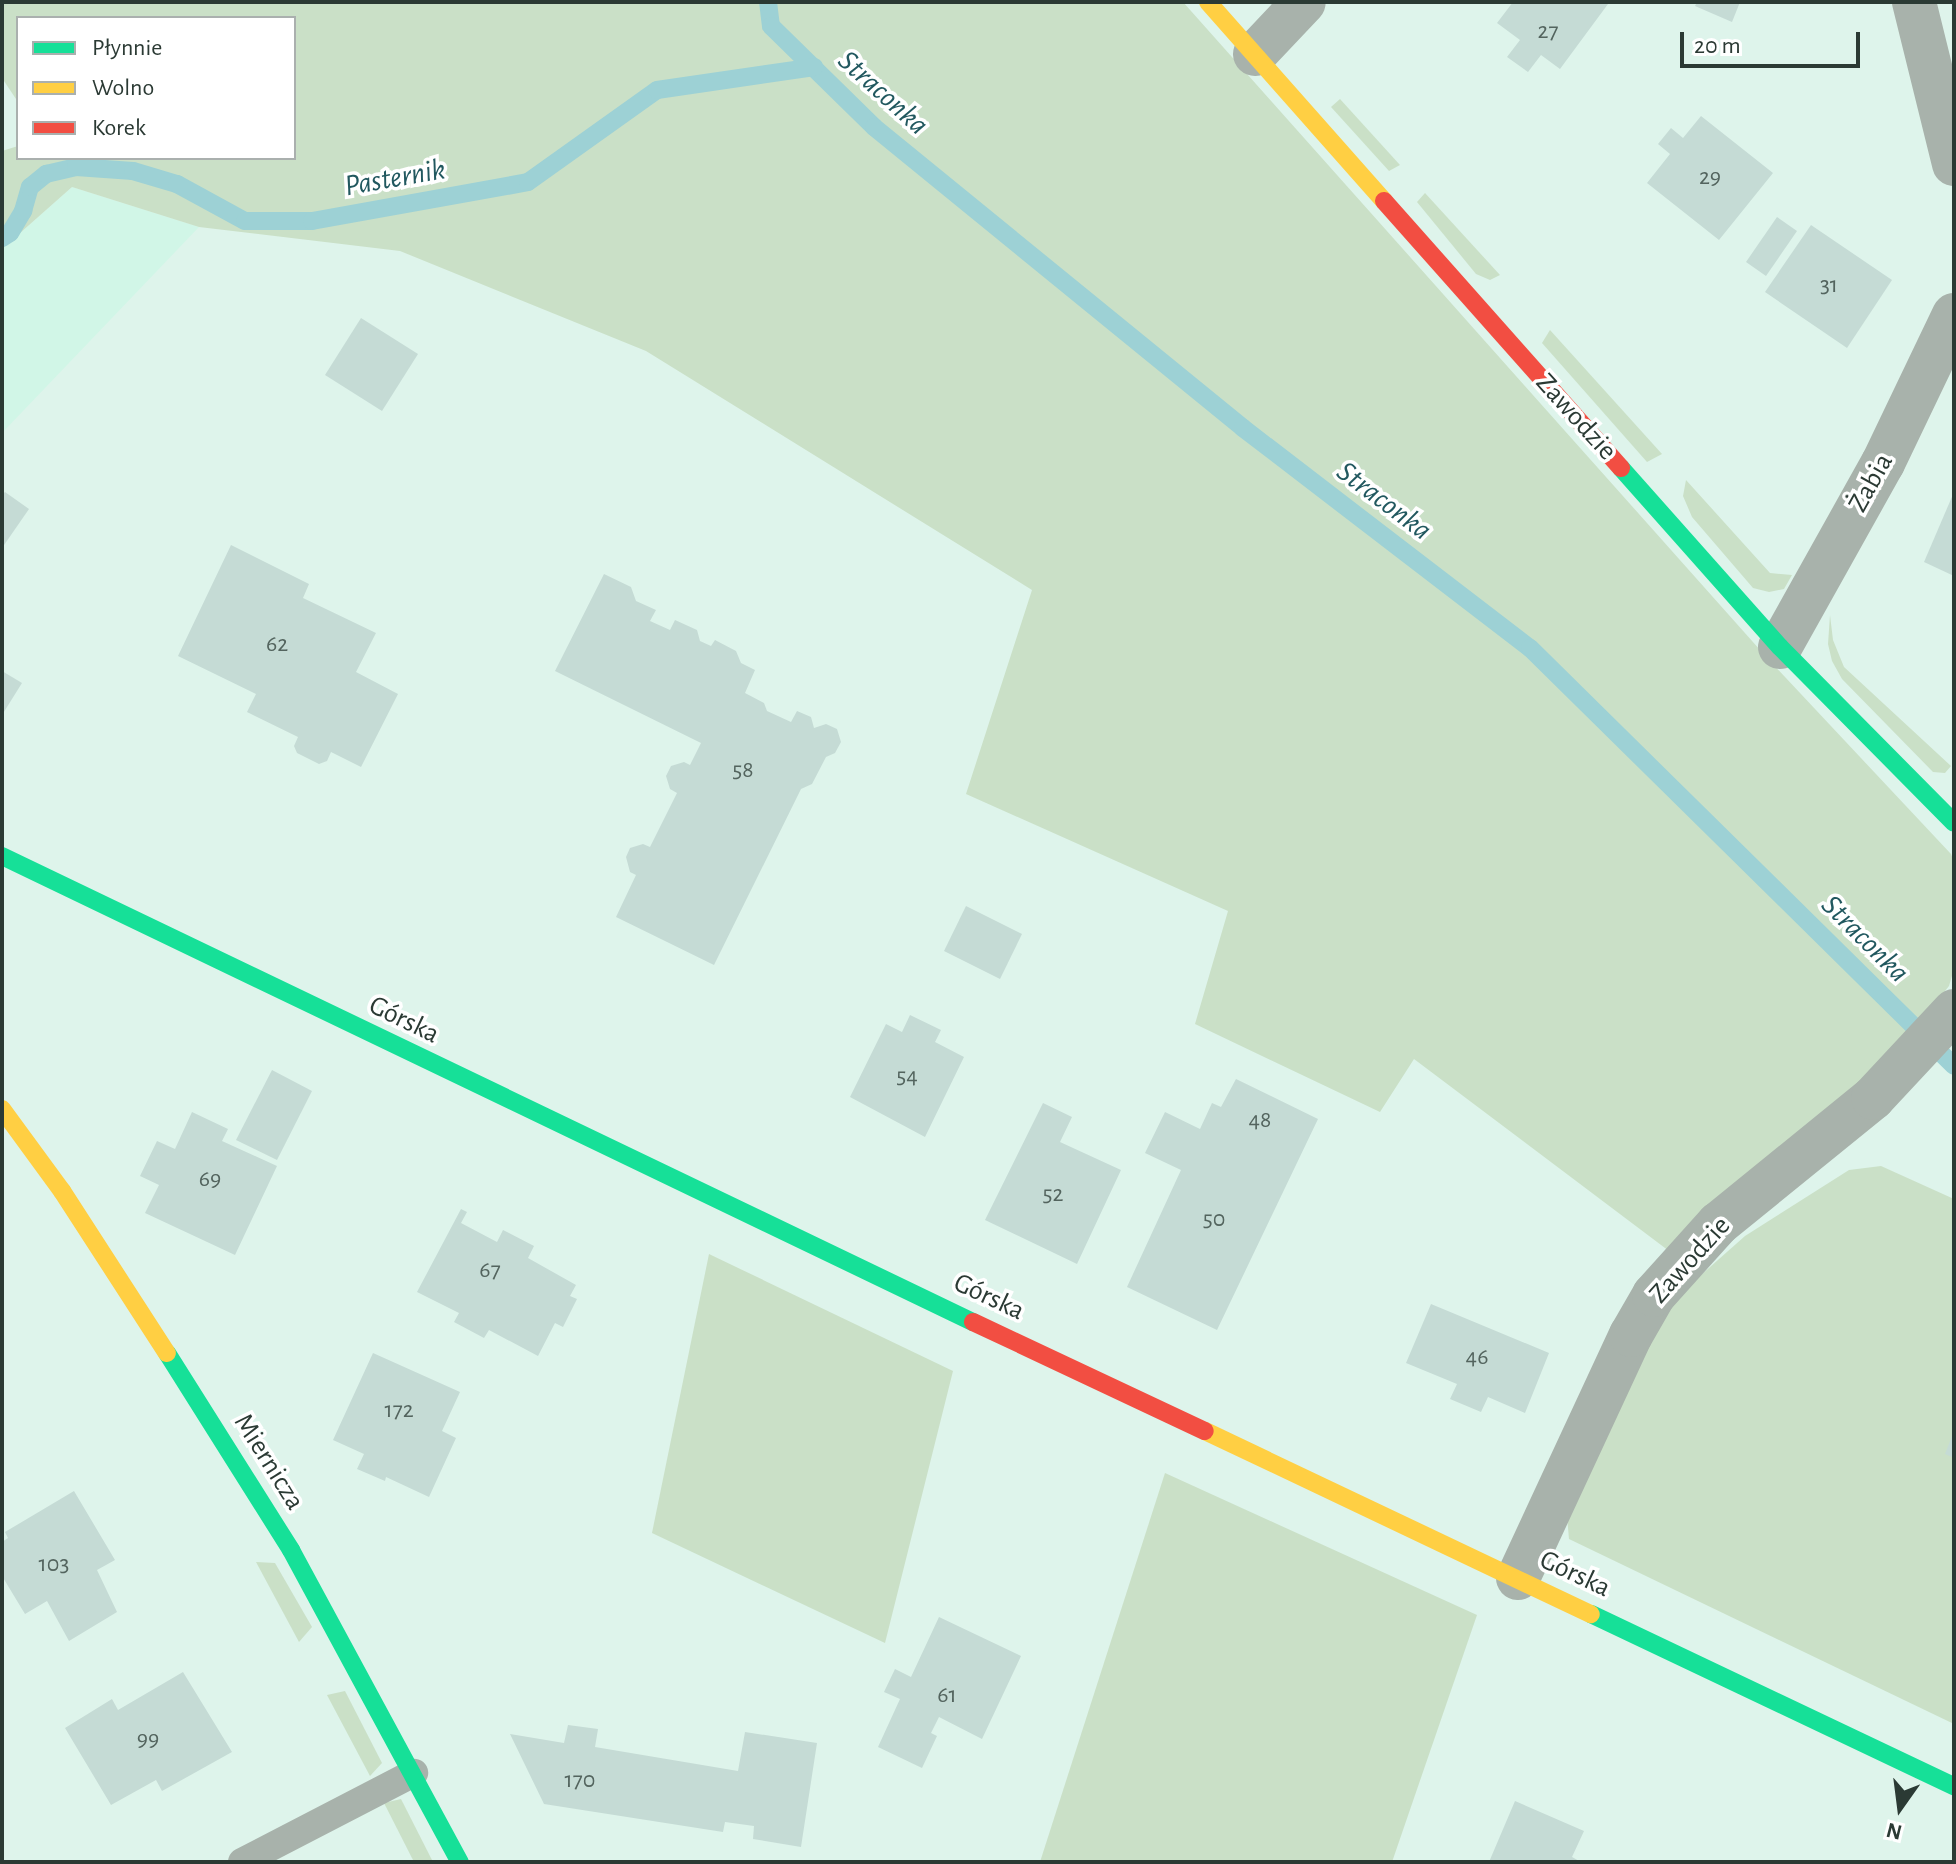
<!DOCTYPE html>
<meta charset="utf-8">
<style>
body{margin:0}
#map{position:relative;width:1956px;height:1864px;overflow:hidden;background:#def4eb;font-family:"Alegreya Sans",sans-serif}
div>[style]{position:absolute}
.built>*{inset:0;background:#d1f6e7}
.green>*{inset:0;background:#cae0c7}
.stream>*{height:18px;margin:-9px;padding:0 9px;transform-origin:9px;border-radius:9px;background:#9dd1d5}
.building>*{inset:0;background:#c5dbd5}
.lane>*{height:28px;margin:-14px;padding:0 14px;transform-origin:14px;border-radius:14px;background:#a8b2ab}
.street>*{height:44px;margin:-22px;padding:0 22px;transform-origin:22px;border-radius:22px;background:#a8b2ab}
.fast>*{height:18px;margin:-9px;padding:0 9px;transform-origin:9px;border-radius:9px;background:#16e098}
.slow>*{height:18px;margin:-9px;padding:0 9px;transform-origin:9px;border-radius:9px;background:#ffcf43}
.jam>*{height:18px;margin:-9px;padding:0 9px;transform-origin:9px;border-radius:9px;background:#f24e42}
span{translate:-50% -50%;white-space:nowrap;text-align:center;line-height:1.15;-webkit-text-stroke:7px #fff;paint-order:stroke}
.number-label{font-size:24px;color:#53645e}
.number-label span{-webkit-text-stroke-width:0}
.street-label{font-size:28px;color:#2b3a34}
.water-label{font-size:30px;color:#21585f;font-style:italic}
.frame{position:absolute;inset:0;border:4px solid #2b3a34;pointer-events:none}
.legend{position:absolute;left:16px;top:16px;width:280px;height:144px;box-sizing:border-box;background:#fff;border:2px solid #aab0ae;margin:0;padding:10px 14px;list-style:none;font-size:24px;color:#2b3a34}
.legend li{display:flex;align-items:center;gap:16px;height:40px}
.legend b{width:40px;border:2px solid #aab0ae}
.north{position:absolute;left:1860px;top:1768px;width:80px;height:80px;-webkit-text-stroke:6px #fff;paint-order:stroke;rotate:194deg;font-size:22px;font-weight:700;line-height:32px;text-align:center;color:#2b3a34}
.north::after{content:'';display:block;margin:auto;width:28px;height:36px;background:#2b3a34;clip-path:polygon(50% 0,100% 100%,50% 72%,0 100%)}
.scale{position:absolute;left:1680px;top:32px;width:180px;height:36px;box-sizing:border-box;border:4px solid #2b3a34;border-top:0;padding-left:10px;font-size:24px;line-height:28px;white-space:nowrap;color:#2b3a34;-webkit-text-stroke:6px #fff;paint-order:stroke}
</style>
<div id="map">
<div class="built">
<i style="clip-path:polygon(72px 187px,199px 227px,2px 433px,2px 249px)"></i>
</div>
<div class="green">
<i style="clip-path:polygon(2px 2px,1183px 2px,1769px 660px,1951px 854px,1954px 862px,1954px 969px,1949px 986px,1895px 1053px,1669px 1251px,1414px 1059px,1380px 1112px,1195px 1024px,1228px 911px,966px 794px,1032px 590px,646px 351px,400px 251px,199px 227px,72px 187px,2px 249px,2px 151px,18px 146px,18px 158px,294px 158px,294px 18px,18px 18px,18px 102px,2px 78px)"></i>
<i style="clip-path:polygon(1340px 99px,1400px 165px,1389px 171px,1331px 107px)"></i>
<i style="clip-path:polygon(1425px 193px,1500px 275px,1490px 280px,1476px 274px,1417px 202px)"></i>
<i style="clip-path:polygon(1550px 330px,1662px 454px,1647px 462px,1542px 343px)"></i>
<i style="clip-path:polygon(1686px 480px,1770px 573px,1792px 575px,1784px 589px,1769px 592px,1753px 588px,1692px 517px,1683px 496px)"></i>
<i style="clip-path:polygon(1830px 615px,1833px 640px,1844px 667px,1951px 766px,1945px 773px,1933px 772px,1842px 679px,1832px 661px,1828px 644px)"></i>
<i style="clip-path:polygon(1881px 1166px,1954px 1199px,1954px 1724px,1569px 1539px,1567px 1516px,1636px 1358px,1683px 1291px,1745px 1236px,1849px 1170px)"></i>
<i style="clip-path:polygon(709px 1254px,953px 1371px,885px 1643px,652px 1533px)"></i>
<i style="clip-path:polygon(1165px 1473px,1477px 1615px,1392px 1862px,1040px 1862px)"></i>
<i style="clip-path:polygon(256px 1562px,275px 1563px,312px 1627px,299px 1642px)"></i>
<i style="clip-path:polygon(345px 1691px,382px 1763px,370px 1776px,327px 1695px)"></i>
<i style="clip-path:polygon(401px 1799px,433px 1862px,414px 1862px,384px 1803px)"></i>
</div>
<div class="stream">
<i style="left:768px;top:2px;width:24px;rotate:83deg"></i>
<i style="left:771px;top:26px;width:144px;rotate:44.4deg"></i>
<i style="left:874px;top:127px;width:476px;rotate:39.2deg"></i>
<i style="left:1243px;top:428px;width:362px;rotate:37.5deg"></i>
<i style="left:1530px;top:648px;width:595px;rotate:44.59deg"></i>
<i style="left:2px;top:238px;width:9px;rotate:-32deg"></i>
<i style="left:10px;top:233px;width:26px;rotate:-59deg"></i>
<i style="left:23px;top:211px;width:25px;rotate:-74deg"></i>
<i style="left:30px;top:187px;width:21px;rotate:-39deg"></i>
<i style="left:46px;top:174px;width:31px;rotate:-13deg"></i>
<i style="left:76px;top:167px;width:57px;rotate:4deg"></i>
<i style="left:133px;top:171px;width:46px;rotate:16.5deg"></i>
<i style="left:177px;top:184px;width:77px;rotate:28.6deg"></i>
<i style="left:245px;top:221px;width:67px"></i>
<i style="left:312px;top:221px;width:219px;rotate:-10.2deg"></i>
<i style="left:528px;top:182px;width:158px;rotate:-35.5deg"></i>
<i style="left:657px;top:90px;width:159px;rotate:-8.3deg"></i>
</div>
<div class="building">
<i style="clip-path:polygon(1513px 2px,1606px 2px,1608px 4px,1560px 69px,1541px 55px,1528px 72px,1507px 57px,1520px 40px,1497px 23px)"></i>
<i style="clip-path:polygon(1697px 2px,1740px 2px,1732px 22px,1695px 6px)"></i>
<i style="clip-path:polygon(1701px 116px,1773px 173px,1719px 240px,1647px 183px,1670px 154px,1658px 144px,1671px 128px,1683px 138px)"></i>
<i style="clip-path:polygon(1777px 217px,1797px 231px,1766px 276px,1746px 262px)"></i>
<i style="clip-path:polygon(1811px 225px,1892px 280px,1847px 348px,1765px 292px)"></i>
<i style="clip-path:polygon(361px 318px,418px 354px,382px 411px,325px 375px)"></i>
<i style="clip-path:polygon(5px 492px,29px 509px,2px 548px,2px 495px)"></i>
<i style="clip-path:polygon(1954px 492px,1954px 576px,1924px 562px)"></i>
<i style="clip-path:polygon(231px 545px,309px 584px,303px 598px,376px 633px,356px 672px,398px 694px,361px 767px,331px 752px,327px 761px,319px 764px,297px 753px,294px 746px,298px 737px,247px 712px,256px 694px,178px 656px)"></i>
<i style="clip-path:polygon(604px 574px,631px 587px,636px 601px,656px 610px,650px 621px,670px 630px,675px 620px,697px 630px,700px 641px,711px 646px,715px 640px,736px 651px,741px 663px,755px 670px,745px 693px,764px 703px,767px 711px,791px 722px,797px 711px,811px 717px,814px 728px,826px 724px,837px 729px,841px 742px,835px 753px,826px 757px,812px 784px,801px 789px,714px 965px,616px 917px,636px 875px,630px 872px,626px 857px,630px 848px,643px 844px,650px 847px,677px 793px,670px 789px,666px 776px,671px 766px,684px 762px,690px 765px,701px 743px,555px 671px)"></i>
<i style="clip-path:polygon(2px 671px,22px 683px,2px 715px)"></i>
<i style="clip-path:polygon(966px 906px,1022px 934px,1000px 979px,944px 951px)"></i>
<i style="clip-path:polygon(910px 1015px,941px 1030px,935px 1042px,964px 1057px,925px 1137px,850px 1097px,886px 1024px,902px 1032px)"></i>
<i style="clip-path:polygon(272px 1070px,312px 1091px,277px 1160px,236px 1140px)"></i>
<i style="clip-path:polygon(1236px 1079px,1318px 1119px,1217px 1330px,1127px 1287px,1181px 1170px,1145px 1153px,1165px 1112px,1200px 1129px,1212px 1103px,1221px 1107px)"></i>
<i style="clip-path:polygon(1043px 1103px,1072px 1117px,1060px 1142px,1121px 1170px,1077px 1264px,985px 1220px)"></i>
<i style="clip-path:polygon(192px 1112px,228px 1129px,222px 1141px,277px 1166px,235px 1255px,145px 1213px,159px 1185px,140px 1176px,157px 1141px,175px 1149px)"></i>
<i style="clip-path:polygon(461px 1209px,467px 1212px,461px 1223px,497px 1242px,503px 1230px,534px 1246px,528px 1258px,576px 1285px,570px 1296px,577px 1299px,563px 1327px,555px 1323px,538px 1356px,489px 1330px,484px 1338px,454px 1322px,459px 1313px,417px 1292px)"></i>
<i style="clip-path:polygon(1431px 1304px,1549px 1353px,1525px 1413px,1488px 1397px,1481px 1412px,1450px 1399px,1457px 1384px,1406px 1363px)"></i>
<i style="clip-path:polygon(373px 1353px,460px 1392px,442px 1431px,456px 1438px,429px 1497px,386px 1477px,385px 1481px,357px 1469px,364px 1454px,333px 1440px)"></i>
<i style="clip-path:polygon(1954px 1431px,1954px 1458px,1945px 1454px)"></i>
<i style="clip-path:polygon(74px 1491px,115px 1560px,97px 1570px,117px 1612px,69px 1641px,47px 1601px,25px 1614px,2px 1576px,2px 1542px,8px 1538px,5px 1532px)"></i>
<i style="clip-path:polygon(939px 1617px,1021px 1656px,982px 1739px,939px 1717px,931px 1733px,937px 1736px,922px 1768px,878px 1747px,900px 1699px,884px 1692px,895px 1669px,911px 1677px)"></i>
<i style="clip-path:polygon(183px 1672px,232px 1752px,162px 1791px,156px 1780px,111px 1805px,65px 1728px,112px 1699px,118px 1710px)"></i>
<i style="clip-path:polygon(568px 1725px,598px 1729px,595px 1747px,738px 1771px,745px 1732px,817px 1743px,801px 1847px,753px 1839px,754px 1826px,725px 1822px,723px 1832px,544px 1804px,510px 1734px,564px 1743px)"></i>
<i style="clip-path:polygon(1515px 1801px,1584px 1831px,1572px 1857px,1581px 1862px,1489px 1862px)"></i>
</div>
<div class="lane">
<i style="left:242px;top:1862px;width:194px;rotate:-27.4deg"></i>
</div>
<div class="street">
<i style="left:1914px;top:2px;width:167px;rotate:76.1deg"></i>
<i style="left:1255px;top:54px;width:71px;rotate:-46.7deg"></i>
<i style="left:1780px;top:647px;width:211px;rotate:-60.8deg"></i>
<i style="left:1883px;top:463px;width:164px;rotate:-64.4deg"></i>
<i style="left:1518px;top:1578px;width:268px;rotate:-65.1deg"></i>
<i style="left:1631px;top:1335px;width:46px;rotate:-60.1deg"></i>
<i style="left:1654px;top:1295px;width:96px;rotate:-48deg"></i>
<i style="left:1718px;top:1224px;width:200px;rotate:-39.1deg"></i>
<i style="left:1873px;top:1098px;width:119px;rotate:-47deg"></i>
</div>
<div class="fast">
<i style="left:1621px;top:468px;width:239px;rotate:48.4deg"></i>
<i style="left:1780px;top:647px;width:247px;rotate:45.3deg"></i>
<i style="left:2px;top:856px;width:1077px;rotate:25.64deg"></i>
<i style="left:167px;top:1353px;width:233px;rotate:57.8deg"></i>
<i style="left:291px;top:1550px;width:355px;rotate:61.6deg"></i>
<i style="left:1591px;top:1614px;width:402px;rotate:25.4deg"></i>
</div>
<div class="slow">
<i style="left:1208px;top:2px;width:266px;rotate:48.5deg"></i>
<i style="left:2px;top:1109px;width:102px;rotate:53.8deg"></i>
<i style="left:62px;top:1191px;width:193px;rotate:57.1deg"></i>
<i style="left:1205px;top:1431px;width:427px;rotate:25.4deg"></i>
</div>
<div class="jam">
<i style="left:1384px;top:201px;width:357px;rotate:48.4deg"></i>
<i style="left:973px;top:1322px;width:256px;rotate:25.2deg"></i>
</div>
<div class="number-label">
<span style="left:1548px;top:32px">27</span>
<span style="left:1710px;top:178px">29</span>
<span style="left:1829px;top:286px">31</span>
<span style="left:277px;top:645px">62</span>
<span style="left:743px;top:771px">58</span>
<span style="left:907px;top:1077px">54</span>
<span style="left:1260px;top:1121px">48</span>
<span style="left:210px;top:1180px">69</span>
<span style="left:1053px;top:1195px">52</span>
<span style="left:1214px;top:1220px">50</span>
<span style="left:490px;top:1271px">67</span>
<span style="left:1477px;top:1358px">46</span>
<span style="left:399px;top:1411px">172</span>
<span style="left:54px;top:1565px">103</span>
<span style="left:947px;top:1696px">61</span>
<span style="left:148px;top:1740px">99</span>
<span style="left:580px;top:1781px">170</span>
</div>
<div class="street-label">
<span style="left:1576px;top:417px;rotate:48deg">Zawodzie</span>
<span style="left:1871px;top:483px;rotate:-61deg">Żabia</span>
<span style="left:404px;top:1020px;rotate:26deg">Górska</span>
<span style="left:1690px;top:1260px;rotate:-48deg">Zawodzie</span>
<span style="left:989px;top:1297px;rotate:25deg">Górska</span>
<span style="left:269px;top:1462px;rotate:58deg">Miernicza</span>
<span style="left:1575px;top:1574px;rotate:25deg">Górska</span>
</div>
<div class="water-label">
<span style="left:883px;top:93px;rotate:42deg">Straconka</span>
<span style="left:395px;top:178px;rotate:-10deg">Pasternik</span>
<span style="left:1384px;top:501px;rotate:37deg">Straconka</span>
<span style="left:1865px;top:939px;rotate:45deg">Straconka</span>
</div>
<div class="frame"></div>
<ul class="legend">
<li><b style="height:10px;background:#16e098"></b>Płynnie</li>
<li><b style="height:10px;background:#ffcf43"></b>Wolno</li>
<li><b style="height:10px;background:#f24e42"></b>Korek</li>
</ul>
<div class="north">N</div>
<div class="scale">20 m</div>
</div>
